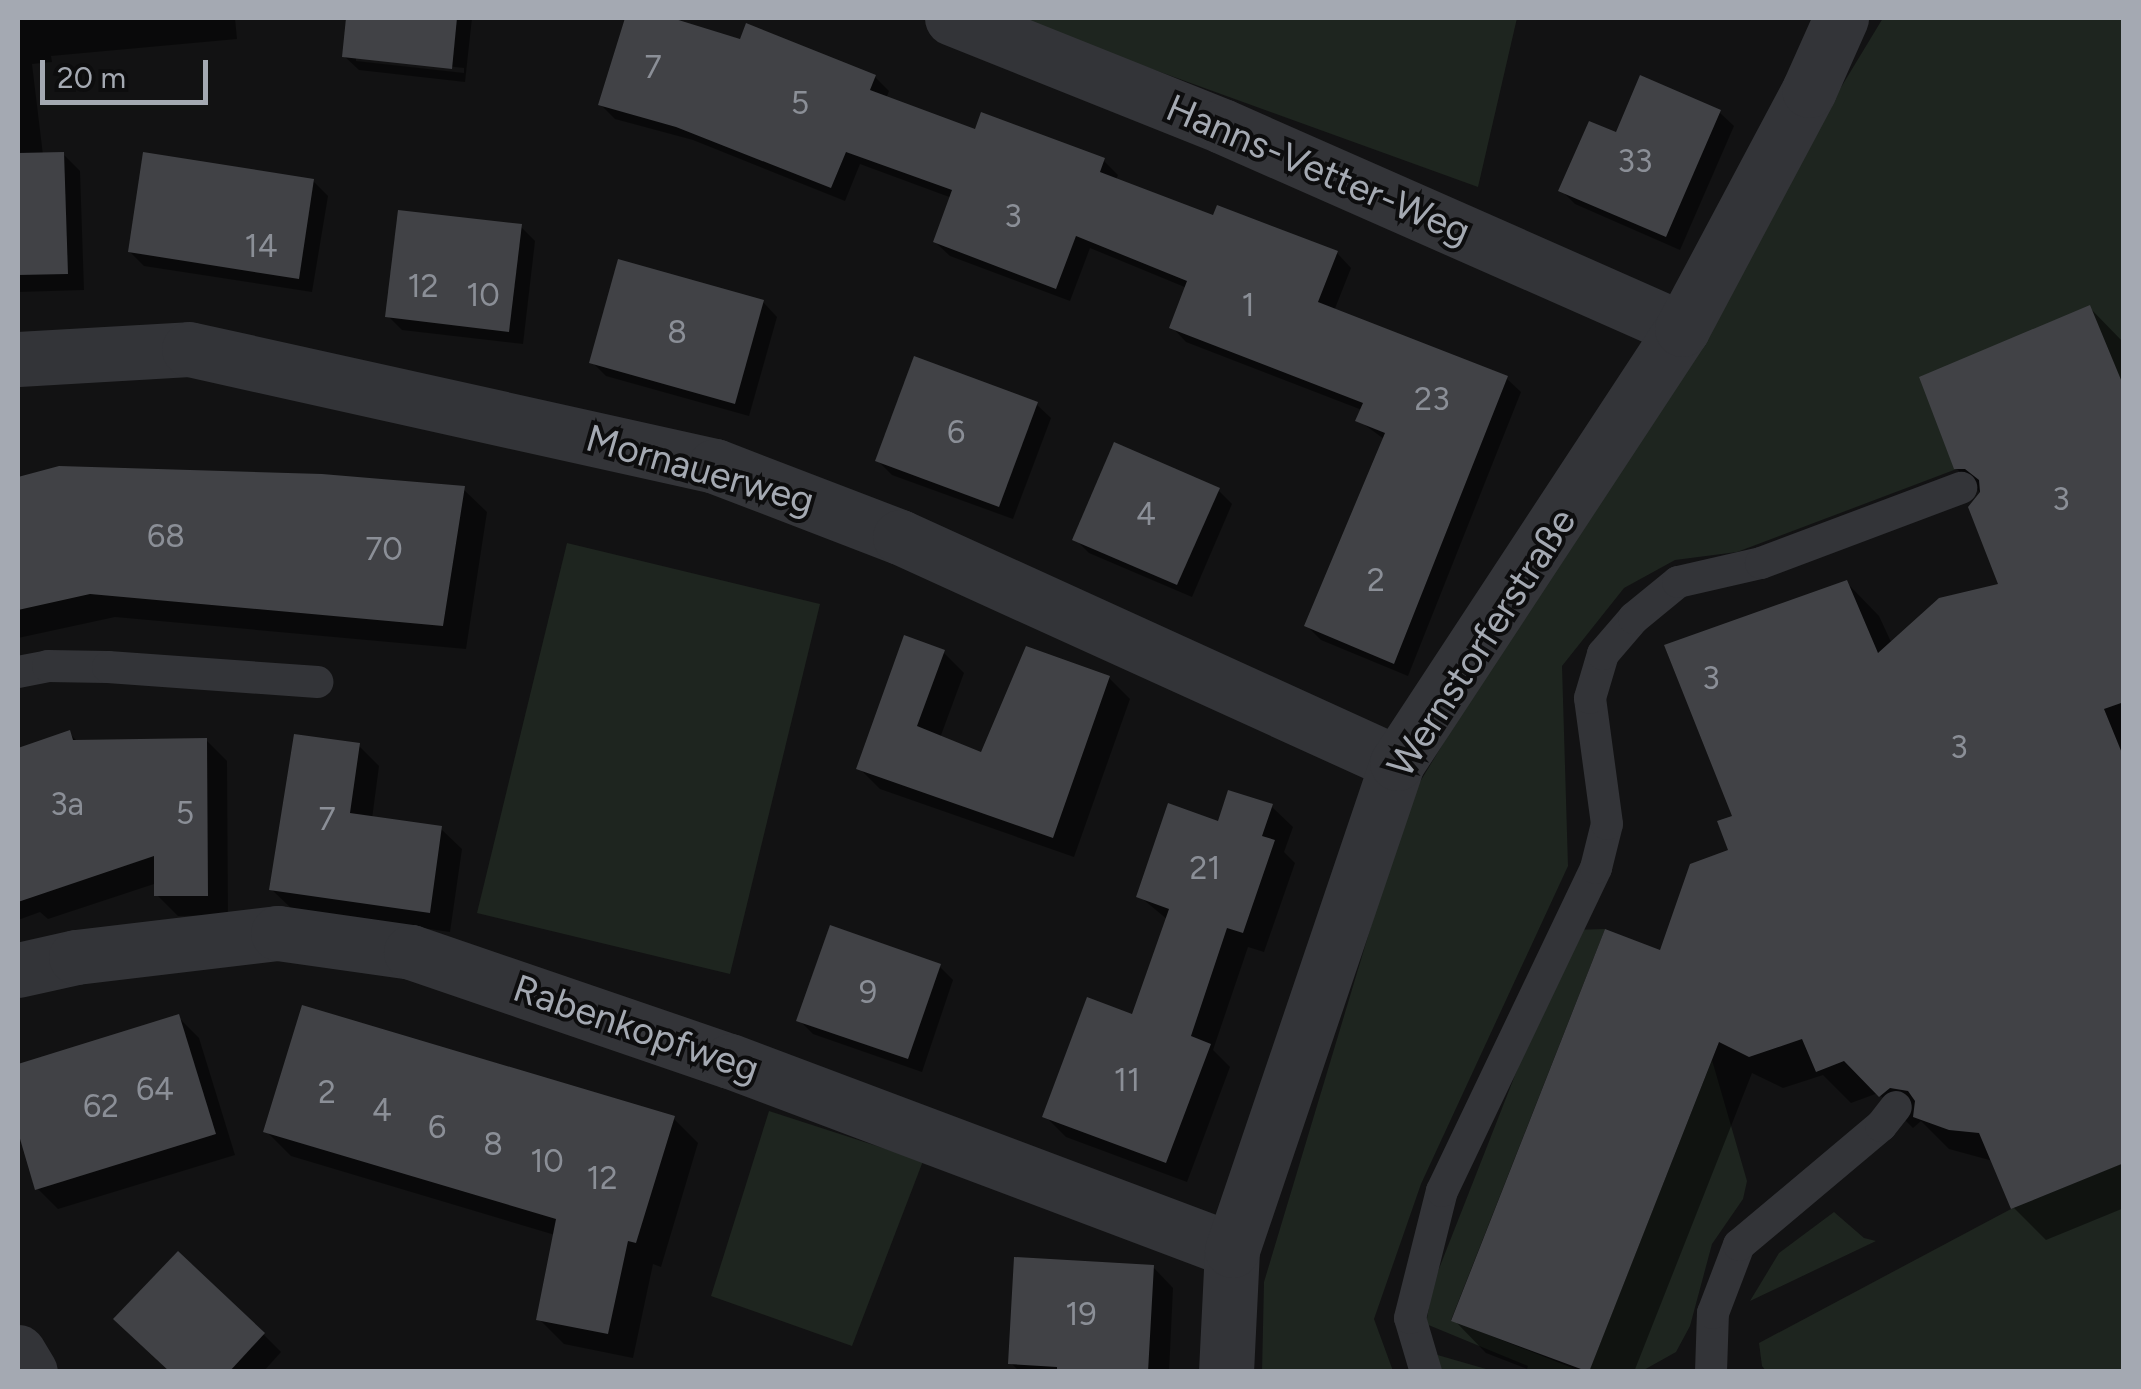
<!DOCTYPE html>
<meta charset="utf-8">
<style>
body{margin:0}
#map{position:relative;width:2141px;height:1389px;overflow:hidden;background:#121213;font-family:Figtree,sans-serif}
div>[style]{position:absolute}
.green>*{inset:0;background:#1e251f}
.shadow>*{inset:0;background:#0007}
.building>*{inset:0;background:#414246}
.service>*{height:32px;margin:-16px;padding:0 16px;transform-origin:16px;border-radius:16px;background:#333438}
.minor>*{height:55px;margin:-27.5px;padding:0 27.5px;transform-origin:27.5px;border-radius:27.5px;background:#333438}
span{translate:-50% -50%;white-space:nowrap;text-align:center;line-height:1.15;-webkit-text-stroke:8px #0d0d0e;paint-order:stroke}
.number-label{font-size:32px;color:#8b8f97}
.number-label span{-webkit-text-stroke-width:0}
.street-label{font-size:38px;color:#a4a9b2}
.frame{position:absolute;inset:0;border:20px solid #a4a9b2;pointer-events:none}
.scale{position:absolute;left:40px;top:60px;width:168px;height:45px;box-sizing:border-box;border:5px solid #a4a9b2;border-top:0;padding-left:12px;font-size:30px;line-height:35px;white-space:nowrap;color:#a4a9b2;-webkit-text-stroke:8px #0d0d0e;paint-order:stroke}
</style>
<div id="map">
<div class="green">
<i style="clip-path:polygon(1011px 18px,1517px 18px,1478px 187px)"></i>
<i style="clip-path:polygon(1883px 18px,2123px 18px,2123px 387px,2097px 416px,1737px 552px,1675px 560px,1624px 588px,1562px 666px,1568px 866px,1421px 1184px,1374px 1319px,1393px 1371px,1262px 1372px,1264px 1282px,1409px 800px)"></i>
<i style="clip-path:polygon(567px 543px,820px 604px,730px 974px,477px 913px)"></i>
<i style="clip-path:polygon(1605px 929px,1451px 1320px,1580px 1371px,1526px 1371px,1528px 1366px,1426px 1324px,1433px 1284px,1572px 930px)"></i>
<i style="clip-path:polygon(1712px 1060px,1747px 1181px,1743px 1199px,1712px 1244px,1690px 1326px,1676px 1352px,1642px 1371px,1589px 1371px)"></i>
<i style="clip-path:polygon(769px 1111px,923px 1161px,852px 1346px,711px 1296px)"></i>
<i style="clip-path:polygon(2123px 1163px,2123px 1371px,1766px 1371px,1762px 1366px,1759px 1343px,2011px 1209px)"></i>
<i style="clip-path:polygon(1834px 1212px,1864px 1238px,1876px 1241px,1750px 1301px,1779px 1253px)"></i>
<i style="clip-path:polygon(1434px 1354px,1493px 1371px,1439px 1371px)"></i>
</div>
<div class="shadow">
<i style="clip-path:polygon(18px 18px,235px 18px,237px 39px,51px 56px,52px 62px,32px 64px,43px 155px,63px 154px,80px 171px,84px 290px,18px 292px)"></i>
<i style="clip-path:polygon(evenodd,349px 18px,472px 18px,465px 82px,359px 70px,344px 56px,349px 18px,356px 56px,464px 68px,464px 73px,356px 61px,356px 56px)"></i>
<i style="clip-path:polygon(628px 18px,664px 18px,875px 77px,889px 91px,886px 99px,977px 132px,1104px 161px,1118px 175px,1116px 180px,1214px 219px,1337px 253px,1351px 268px,1334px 311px,1506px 378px,1521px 392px,1408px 676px,1321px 640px,1307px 626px,1384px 439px,1358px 420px,1362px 410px,1186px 342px,1172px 327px,1187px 288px,1090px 248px,1070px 301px,950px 256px,935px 242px,952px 198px,860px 164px,845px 201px,693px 140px,615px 119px,600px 104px)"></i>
<i style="clip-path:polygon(1719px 112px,1734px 126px,1680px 250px,1575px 204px,1561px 190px,1617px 136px)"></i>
<i style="clip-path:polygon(313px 181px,328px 196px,312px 292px,144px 266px,130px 252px)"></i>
<i style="clip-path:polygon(521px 227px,535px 241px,523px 344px,402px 330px,388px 316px)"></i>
<i style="clip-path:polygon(763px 302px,777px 317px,749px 416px,606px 376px,592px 362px)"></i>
<i style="clip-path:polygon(2090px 308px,2124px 343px,2124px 1208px,2046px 1240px,2013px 1207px,1993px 1161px,1949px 1149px,1921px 1121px,1913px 1128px,1878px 1093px,1851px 1103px,1823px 1075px,1783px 1088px,1752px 1073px,1634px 1372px,1535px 1372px,1486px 1353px,1454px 1320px,1661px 954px,1731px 852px,1736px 818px,1847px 583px,1879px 616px,1892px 644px,2001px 586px,1982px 494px,1956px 468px)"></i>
<i style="clip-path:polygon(1036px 404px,1051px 418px,1013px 519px,892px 475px,878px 461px)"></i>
<i style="clip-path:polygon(59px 469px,463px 489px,487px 512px,466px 649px,115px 617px,18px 638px,18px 480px)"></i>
<i style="clip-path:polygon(1218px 490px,1232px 504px,1192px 597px,1089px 553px,1075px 539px)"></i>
<i style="clip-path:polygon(943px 652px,964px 673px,940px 738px,982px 755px,1109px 678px,1130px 699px,1074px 857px,880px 789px,859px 768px)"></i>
<i style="clip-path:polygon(69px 733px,79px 743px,206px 740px,227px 761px,228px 915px,178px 916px,157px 895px,157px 883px,48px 919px,40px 912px,18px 920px,18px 751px)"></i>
<i style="clip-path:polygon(358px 745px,379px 766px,372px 819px,441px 829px,462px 849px,450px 932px,292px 909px,271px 889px)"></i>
<i style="clip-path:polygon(1272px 807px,1293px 827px,1284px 852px,1295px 863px,1264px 952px,1248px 947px,1213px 1050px,1230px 1067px,1187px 1182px,1066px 1137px,1045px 1116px,1134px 1017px,1168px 920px,1139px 896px,1219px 824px)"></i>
<i style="clip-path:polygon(939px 966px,953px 980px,922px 1072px,813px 1034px,799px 1020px)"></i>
<i style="clip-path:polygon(178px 1017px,199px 1038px,235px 1155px,58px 1209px,38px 1189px,18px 1123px,18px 1067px)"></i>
<i style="clip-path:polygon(673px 1118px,698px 1143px,661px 1267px,653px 1264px,633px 1358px,564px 1344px,539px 1319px,555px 1235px,291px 1156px,266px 1131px)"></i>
<i style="clip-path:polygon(1153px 1267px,1173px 1288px,1169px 1372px,1020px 1372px,1011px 1363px)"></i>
<i style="clip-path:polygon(263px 1334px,281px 1352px,263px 1372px,172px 1372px)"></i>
</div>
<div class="building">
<i style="clip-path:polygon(346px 18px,457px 18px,452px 69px,342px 57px)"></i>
<i style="clip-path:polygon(625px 18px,672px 18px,740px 39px,746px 23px,876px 75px,870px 90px,975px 129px,981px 112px,1105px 158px,1100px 172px,1213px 215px,1217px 205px,1338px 251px,1318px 302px,1508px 376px,1394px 664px,1304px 626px,1385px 433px,1355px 421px,1363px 403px,1169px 328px,1187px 281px,1076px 236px,1056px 289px,933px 242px,952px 190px,846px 152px,831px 188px,676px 127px,598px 105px)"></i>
<i style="clip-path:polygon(1640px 75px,1721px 110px,1666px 237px,1558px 191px,1589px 121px,1616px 132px)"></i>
<i style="clip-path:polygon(64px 152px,68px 274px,18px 275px,18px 153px)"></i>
<i style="clip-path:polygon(143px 152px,314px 179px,299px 279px,128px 252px)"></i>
<i style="clip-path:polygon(398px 210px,522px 224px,509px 332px,385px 317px)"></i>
<i style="clip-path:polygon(618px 259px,764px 300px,735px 404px,589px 363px)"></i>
<i style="clip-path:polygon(2090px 305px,2124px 387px,2124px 702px,2104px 709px,2124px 758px,2124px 1163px,2011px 1209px,1979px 1133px,1949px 1130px,1913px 1117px,1915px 1101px,1908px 1091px,1890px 1088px,1879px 1097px,1844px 1061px,1816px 1072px,1802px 1039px,1749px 1057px,1719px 1042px,1589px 1372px,1451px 1321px,1605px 929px,1660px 950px,1690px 864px,1728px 850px,1717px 821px,1732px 816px,1664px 645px,1847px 580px,1878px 653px,1939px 598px,1998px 584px,1968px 507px,1980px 492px,1979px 480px,1965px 469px,1954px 469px,1919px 377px)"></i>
<i style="clip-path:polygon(914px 356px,1038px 402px,999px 507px,875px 461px)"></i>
<i style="clip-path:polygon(1114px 442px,1220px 488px,1177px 585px,1072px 540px)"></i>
<i style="clip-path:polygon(59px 466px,322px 474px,465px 486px,443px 626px,90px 594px,18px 610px,18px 477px)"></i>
<i style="clip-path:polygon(904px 635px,945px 650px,917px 726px,981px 752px,1026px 646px,1110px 676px,1053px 838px,856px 769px)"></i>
<i style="clip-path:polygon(70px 730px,73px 740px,207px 738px,208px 896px,154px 896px,154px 856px,18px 902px,18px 748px)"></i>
<i style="clip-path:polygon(294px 734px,360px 743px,350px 813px,442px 826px,430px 913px,269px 890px)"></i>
<i style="clip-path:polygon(1228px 790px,1273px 804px,1262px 836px,1275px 840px,1243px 933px,1227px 928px,1191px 1036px,1211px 1044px,1166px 1163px,1042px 1117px,1087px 997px,1132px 1014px,1169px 909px,1136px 897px,1168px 803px,1218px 821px)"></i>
<i style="clip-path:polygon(830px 925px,941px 964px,908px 1059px,796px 1021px)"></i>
<i style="clip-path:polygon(302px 1005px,675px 1116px,636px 1243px,628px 1241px,608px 1334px,536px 1320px,556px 1219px,263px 1132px)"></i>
<i style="clip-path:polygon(179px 1014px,216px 1134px,35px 1190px,18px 1132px,18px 1064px)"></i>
<i style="clip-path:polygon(178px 1251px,265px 1333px,229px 1372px,170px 1372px,113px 1319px)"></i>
<i style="clip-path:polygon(1014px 1257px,1154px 1265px,1148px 1372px,1057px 1372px,1057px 1367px,1008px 1364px)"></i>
</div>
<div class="service">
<i style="left:18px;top:672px;width:31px;rotate:-11deg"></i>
<i style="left:48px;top:666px;width:60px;rotate:1deg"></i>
<i style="left:108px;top:667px;width:210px;rotate:4.1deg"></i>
<i style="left:1426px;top:1372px;width:56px;rotate:-106.5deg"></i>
<i style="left:1410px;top:1318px;width:131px;rotate:-75.9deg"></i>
<i style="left:1442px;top:1191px;width:358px;rotate:-64.5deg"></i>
<i style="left:1596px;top:868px;width:45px;rotate:-76deg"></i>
<i style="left:1607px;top:824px;width:127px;rotate:-97.7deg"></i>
<i style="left:1590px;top:698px;width:46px;rotate:-73.5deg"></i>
<i style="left:1603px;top:654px;width:48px;rotate:-49.3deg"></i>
<i style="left:1634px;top:618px;width:57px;rotate:-39.3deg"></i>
<i style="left:1678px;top:582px;width:85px;rotate:-12.9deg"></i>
<i style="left:1761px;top:563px;width:214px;rotate:-20.6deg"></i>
<i style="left:1711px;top:1372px;width:59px;rotate:-88.1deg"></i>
<i style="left:1713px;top:1313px;width:73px;rotate:-69.1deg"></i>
<i style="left:1739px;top:1245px;width:185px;rotate:-40deg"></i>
<i style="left:1881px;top:1126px;width:24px;rotate:-52deg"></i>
</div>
<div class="minor">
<i style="left:952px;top:18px;width:291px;rotate:21.8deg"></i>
<i style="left:1222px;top:126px;width:503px;rotate:23.81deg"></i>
<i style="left:18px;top:359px;width:171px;rotate:-3.3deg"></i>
<i style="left:189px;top:349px;width:539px;rotate:12.54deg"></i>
<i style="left:715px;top:466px;width:198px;rotate:21deg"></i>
<i style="left:900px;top:537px;width:546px;rotate:24.45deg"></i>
<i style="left:18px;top:970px;width:59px;rotate:-12.6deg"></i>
<i style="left:76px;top:957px;width:203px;rotate:-6.8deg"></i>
<i style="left:278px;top:933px;width:134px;rotate:8.1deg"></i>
<i style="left:411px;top:952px;width:337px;rotate:18.9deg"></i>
<i style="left:730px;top:1061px;width:536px;rotate:20.63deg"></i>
<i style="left:18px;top:1352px;width:23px;rotate:59deg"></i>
<i style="left:1226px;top:1372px;width:122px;rotate:-87.2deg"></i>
<i style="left:1232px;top:1250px;width:514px;rotate:-71.28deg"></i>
<i style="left:1397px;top:763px;width:519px;rotate:-56.71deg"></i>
<i style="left:1682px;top:329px;width:271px;rotate:-62deg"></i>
<i style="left:1809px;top:90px;width:79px;rotate:-66deg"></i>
</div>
<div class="number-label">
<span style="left:653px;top:67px">7</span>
<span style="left:800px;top:103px">5</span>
<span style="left:1635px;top:161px">33</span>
<span style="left:1013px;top:216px">3</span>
<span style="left:261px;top:246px">14</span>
<span style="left:423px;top:286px">12</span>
<span style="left:483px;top:295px">10</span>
<span style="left:1248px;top:305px">1</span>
<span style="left:677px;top:332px">8</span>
<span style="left:1432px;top:399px">23</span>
<span style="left:956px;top:432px">6</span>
<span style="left:2061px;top:499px">3</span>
<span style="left:1146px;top:514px">4</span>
<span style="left:166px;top:536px">68</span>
<span style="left:384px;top:549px">70</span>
<span style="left:1376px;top:580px">2</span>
<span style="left:1711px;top:678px">3</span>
<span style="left:1959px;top:747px">3</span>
<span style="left:67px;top:804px">3a</span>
<span style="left:185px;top:813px">5</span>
<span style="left:327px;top:819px">7</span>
<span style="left:1205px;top:868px">21</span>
<span style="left:868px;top:992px">9</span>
<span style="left:1127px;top:1080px">11</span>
<span style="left:155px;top:1089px">64</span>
<span style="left:327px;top:1092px">2</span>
<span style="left:101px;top:1106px">62</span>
<span style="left:382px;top:1110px">4</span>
<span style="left:437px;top:1127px">6</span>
<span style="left:493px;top:1144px">8</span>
<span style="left:547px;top:1161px">10</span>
<span style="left:602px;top:1178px">12</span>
<span style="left:1081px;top:1314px">19</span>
</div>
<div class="street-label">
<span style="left:1318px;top:170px;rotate:23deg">Hanns-Vetter-Weg</span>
<span style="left:700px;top:470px;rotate:16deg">Mornauerweg</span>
<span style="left:1482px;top:643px;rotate:-57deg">Wernstorferstraße</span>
<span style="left:636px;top:1029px;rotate:19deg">Rabenkopfweg</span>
</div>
<div class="frame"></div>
<div class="scale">20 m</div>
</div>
